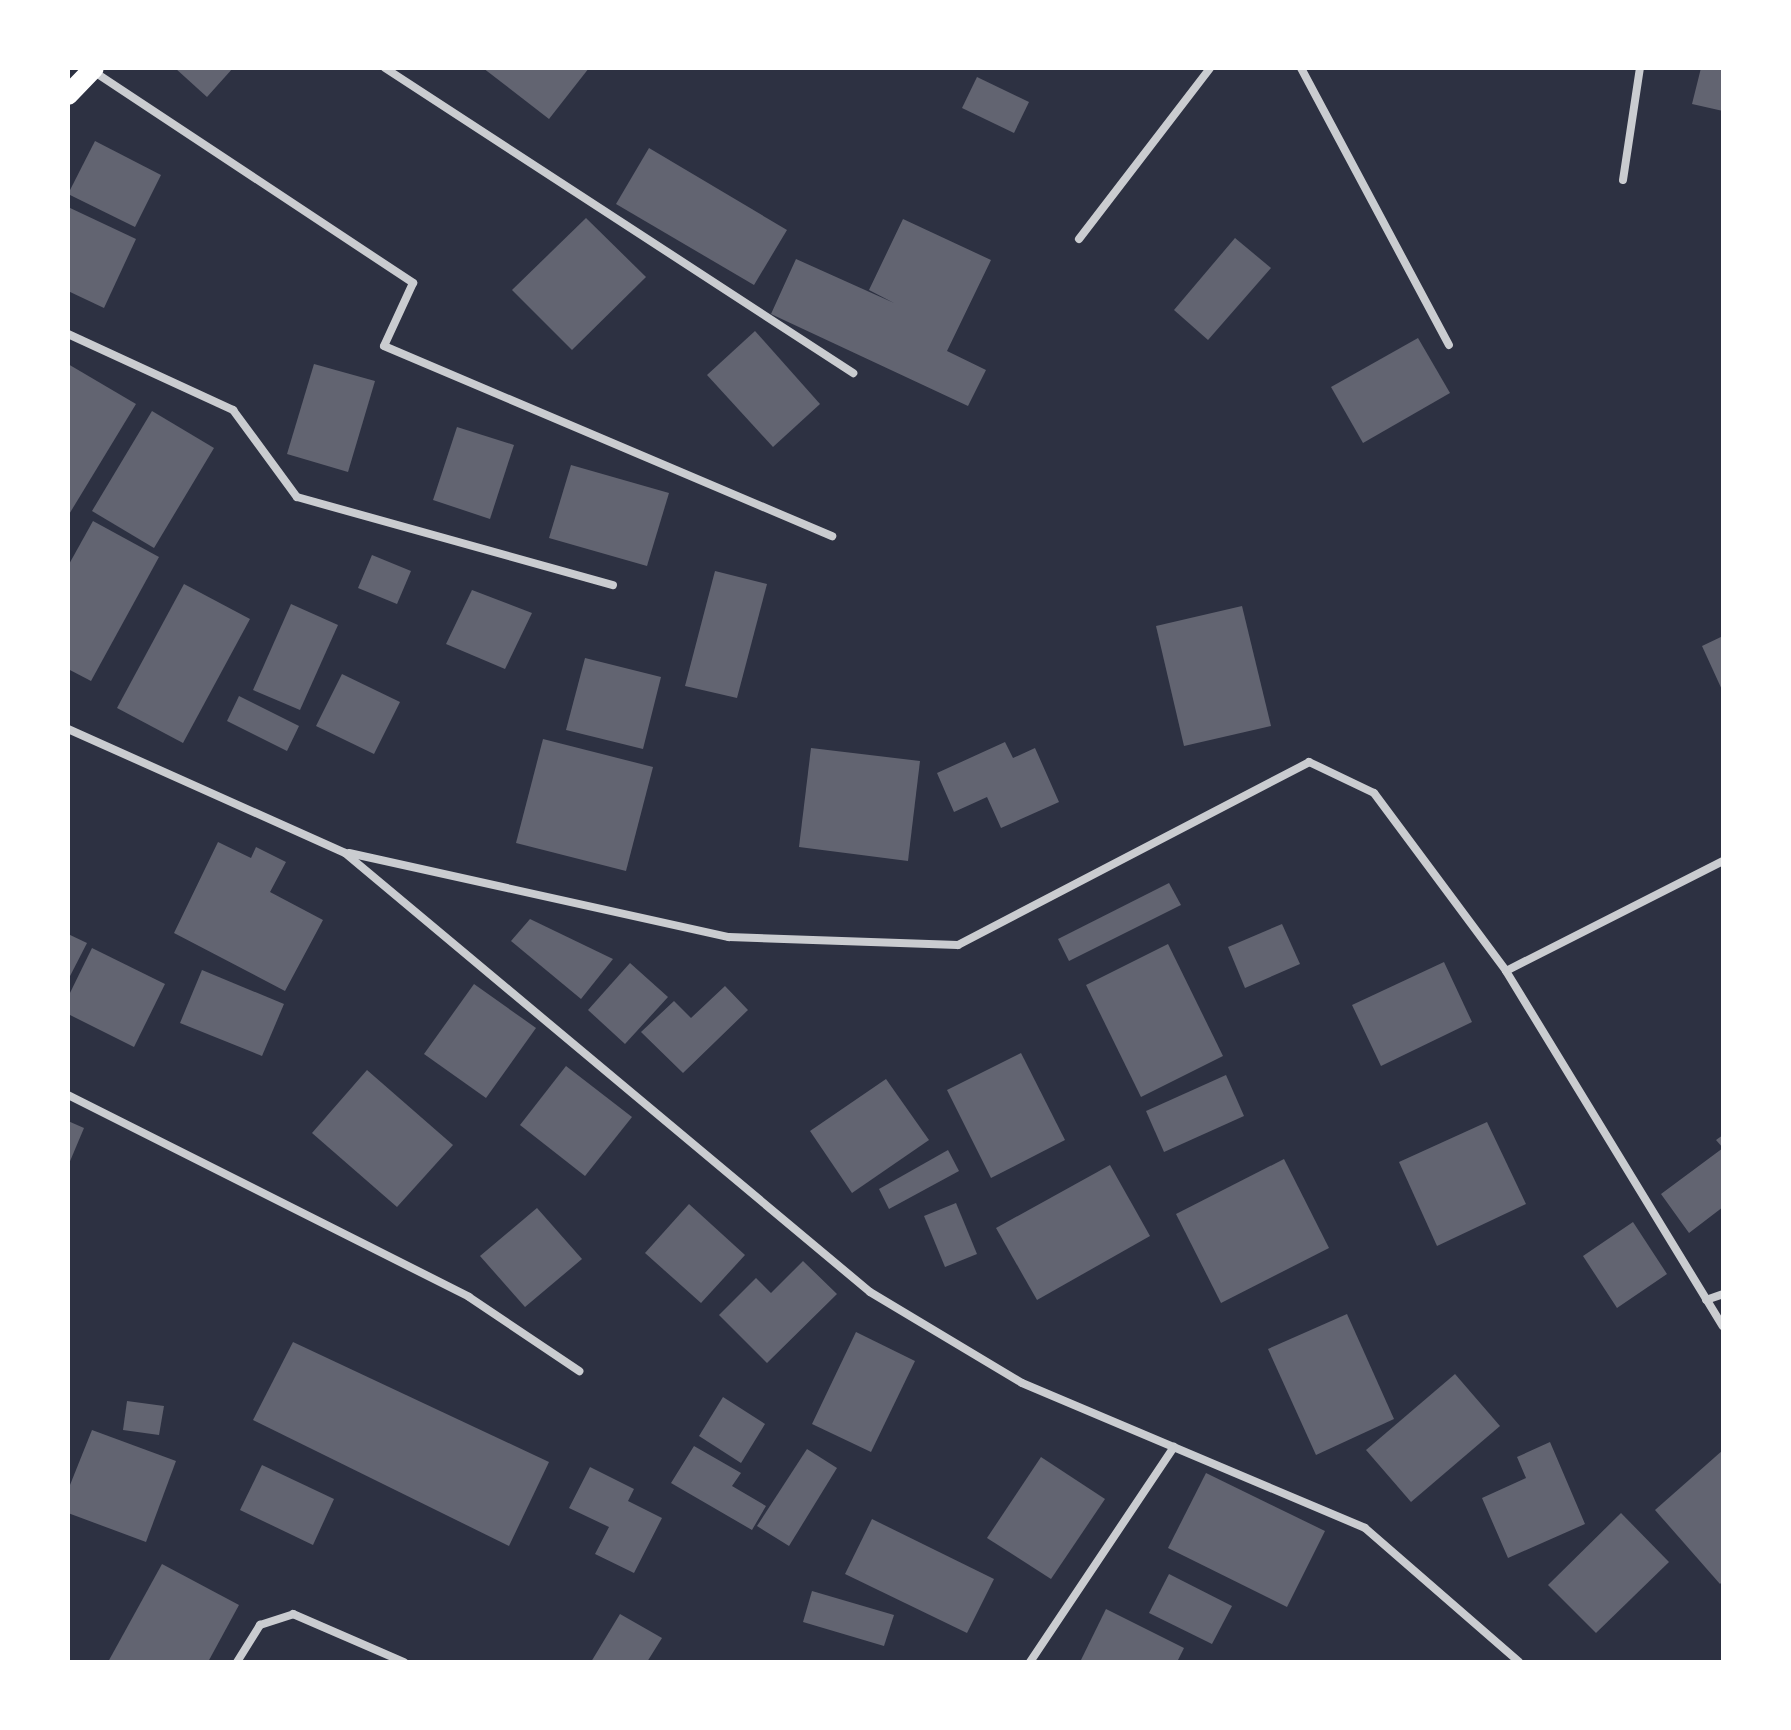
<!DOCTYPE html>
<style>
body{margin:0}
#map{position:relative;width:1791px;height:1730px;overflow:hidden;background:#2d3142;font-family:Figtree,sans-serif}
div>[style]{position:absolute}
.building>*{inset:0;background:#626471}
.minor>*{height:8px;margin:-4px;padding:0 4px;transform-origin:4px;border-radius:4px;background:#caccd0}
.primary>*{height:20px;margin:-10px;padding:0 10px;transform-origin:10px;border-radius:10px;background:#fff}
span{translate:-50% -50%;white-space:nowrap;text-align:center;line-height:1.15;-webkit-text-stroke:6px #fff;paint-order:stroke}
.frame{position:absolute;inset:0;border:70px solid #fff;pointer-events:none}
</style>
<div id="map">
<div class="building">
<i style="clip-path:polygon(175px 68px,233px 68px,207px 97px)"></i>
<i style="clip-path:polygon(483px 68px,589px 68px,549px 119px)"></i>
<i style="clip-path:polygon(1701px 68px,1723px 68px,1723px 111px,1692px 104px)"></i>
<i style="clip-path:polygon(977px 77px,1029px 102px,1014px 133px,962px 108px)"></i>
<i style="clip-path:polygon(95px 141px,161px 175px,135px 227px,68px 194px)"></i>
<i style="clip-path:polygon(649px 148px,787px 230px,754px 285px,616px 204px)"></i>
<i style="clip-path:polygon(68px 207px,136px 239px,104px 308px,68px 291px)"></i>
<i style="clip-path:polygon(586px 218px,646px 277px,572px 350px,512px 290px)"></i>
<i style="clip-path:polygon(903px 219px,991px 260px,947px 351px,986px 370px,968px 406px,771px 314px,796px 259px,894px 303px,869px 290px)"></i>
<i style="clip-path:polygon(1235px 238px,1271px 268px,1208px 340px,1174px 310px)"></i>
<i style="clip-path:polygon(755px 331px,820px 404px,773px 447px,707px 375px)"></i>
<i style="clip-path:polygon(1418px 338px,1450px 393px,1363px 443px,1331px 387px)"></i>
<i style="clip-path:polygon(68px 364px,136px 404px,68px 516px)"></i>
<i style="clip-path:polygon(314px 364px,375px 381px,348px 472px,287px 454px)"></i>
<i style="clip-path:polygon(152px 411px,214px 448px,154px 548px,92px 511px)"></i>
<i style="clip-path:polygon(457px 427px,514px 445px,490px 519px,433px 500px)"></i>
<i style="clip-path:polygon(571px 465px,669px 493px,647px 566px,549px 538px)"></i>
<i style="clip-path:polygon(93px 521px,159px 557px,91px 681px,68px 669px,68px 566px)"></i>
<i style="clip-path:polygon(372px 555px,411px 571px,397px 604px,358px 588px)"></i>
<i style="clip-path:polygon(715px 571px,767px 584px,737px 698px,685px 686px)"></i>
<i style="clip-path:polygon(184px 584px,250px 619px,183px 743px,117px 708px)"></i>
<i style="clip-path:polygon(472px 590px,532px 613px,505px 669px,446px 644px)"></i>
<i style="clip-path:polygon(291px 604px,338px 625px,300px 710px,253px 690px)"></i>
<i style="clip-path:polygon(1242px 606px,1271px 726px,1184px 746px,1156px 626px)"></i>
<i style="clip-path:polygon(1723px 636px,1723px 692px,1702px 646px)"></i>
<i style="clip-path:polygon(585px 658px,661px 677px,643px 749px,566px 730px)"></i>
<i style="clip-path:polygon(342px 674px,400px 702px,374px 754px,316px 726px)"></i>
<i style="clip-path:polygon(239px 696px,299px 726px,287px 751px,227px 721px)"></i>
<i style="clip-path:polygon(543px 739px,653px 767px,626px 871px,516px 843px)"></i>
<i style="clip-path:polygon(1005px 742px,1013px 758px,1035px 748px,1059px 802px,1001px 828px,987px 797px,954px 812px,937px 773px)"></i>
<i style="clip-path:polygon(811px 748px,920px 761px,908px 861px,799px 847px)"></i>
<i style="clip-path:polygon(218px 842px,251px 858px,256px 847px,286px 862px,270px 892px,323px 920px,285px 991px,174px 933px)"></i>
<i style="clip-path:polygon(1169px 883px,1181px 905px,1069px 961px,1058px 939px)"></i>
<i style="clip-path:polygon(530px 919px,613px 959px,581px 999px,511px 941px)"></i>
<i style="clip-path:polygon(1282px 924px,1300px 964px,1245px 988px,1228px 947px)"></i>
<i style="clip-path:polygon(68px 934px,87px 943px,68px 980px)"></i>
<i style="clip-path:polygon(1168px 944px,1223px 1056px,1141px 1097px,1086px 985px)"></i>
<i style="clip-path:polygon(92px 948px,165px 984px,134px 1047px,68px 1014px,68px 997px)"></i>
<i style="clip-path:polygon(1444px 962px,1472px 1022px,1381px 1066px,1352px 1005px)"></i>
<i style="clip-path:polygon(630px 963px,668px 997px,625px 1044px,588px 1010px)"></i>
<i style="clip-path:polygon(202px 970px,284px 1004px,262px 1056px,180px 1023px)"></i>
<i style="clip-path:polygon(474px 984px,536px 1028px,486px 1098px,424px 1054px)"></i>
<i style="clip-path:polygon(725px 986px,748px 1010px,683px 1073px,641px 1032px,674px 1001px,691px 1018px)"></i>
<i style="clip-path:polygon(1021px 1053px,1065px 1140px,991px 1178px,947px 1090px)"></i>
<i style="clip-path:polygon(566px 1066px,632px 1117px,585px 1176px,520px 1125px)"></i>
<i style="clip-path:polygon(367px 1070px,453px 1145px,397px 1207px,312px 1133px)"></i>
<i style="clip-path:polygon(1226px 1075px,1244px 1116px,1164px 1152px,1146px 1111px)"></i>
<i style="clip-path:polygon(886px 1079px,929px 1140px,852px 1193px,810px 1131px)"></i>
<i style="clip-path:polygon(68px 1121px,84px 1128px,68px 1166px)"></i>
<i style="clip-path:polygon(1487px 1122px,1526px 1204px,1437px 1246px,1399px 1162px)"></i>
<i style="clip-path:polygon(1723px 1135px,1723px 1207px,1689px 1233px,1661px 1194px,1723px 1148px,1716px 1140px)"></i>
<i style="clip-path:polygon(948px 1150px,959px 1171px,889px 1209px,879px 1189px)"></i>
<i style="clip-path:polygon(1284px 1159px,1329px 1248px,1221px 1303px,1176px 1214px)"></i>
<i style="clip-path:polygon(1110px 1165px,1150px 1236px,1037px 1300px,996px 1228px)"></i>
<i style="clip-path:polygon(956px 1203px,977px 1254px,945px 1267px,924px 1216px)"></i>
<i style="clip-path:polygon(689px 1204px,745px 1255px,701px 1303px,645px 1253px)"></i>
<i style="clip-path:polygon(537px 1208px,582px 1259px,525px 1307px,480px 1256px)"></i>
<i style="clip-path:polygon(1633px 1222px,1667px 1274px,1617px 1308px,1583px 1256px)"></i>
<i style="clip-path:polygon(803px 1261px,837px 1294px,767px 1363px,719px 1315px,756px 1278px,771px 1293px)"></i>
<i style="clip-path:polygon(1347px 1314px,1394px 1419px,1316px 1455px,1268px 1349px)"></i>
<i style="clip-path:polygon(856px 1332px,915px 1361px,871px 1452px,812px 1424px)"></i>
<i style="clip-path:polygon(293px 1342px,549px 1462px,509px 1546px,253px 1420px)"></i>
<i style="clip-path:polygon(1455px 1374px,1500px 1426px,1411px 1502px,1366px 1450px)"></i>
<i style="clip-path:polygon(723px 1397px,765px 1424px,741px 1463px,699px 1436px)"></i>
<i style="clip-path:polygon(127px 1401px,164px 1406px,159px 1435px,123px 1430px)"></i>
<i style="clip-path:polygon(92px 1430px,176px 1461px,146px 1542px,68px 1513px,68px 1490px)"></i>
<i style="clip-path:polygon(1550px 1442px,1585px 1524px,1508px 1558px,1482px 1498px,1526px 1478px,1517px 1457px)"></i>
<i style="clip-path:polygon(694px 1446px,741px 1473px,732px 1486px,766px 1506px,752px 1530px,671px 1483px)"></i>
<i style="clip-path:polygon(807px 1449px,837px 1468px,789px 1546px,757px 1526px)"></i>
<i style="clip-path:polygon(1723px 1450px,1723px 1581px,1720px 1584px,1655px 1510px)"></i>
<i style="clip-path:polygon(1041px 1457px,1105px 1499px,1051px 1579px,987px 1538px)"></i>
<i style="clip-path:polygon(262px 1465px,334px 1499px,313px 1545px,240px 1510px)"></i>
<i style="clip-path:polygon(590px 1467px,634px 1489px,628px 1501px,662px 1518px,634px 1573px,595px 1554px,609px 1527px,569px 1508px)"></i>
<i style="clip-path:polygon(1206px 1473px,1325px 1531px,1287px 1607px,1168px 1548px)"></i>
<i style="clip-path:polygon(1621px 1513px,1669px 1562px,1596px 1633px,1548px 1585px)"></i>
<i style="clip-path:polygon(872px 1519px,994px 1579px,967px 1633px,845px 1574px)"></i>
<i style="clip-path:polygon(162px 1564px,239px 1605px,208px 1662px,108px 1662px)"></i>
<i style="clip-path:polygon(1169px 1574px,1232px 1606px,1212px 1644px,1149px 1613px)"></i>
<i style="clip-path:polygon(812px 1591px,894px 1615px,884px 1646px,803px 1622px)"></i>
<i style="clip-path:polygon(1106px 1609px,1184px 1648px,1177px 1662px,1080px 1662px)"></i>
<i style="clip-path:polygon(620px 1614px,662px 1638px,647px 1662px,591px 1662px)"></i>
</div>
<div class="minor">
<i style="left:385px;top:68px;width:559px;rotate:33.09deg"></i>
<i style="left:1301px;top:68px;width:314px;rotate:61.9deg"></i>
<i style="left:93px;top:71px;width:384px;rotate:33.5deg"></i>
<i style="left:413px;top:283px;width:69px;rotate:114.7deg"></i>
<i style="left:384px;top:346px;width:487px;rotate:23deg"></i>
<i style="left:1623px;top:180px;width:113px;rotate:-81.4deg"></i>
<i style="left:1079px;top:239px;width:215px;rotate:-52.5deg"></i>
<i style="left:68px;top:334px;width:182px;rotate:24.7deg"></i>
<i style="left:233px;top:410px;width:108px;rotate:53.7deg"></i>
<i style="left:297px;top:497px;width:328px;rotate:15.6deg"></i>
<i style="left:68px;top:729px;width:303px;rotate:24.1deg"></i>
<i style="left:345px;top:853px;width:684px;rotate:39.9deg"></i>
<i style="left:870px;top:1292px;width:177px;rotate:30.9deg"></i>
<i style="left:1022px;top:1383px;width:372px;rotate:22.9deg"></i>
<i style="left:1365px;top:1528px;width:204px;rotate:41deg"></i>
<i style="left:349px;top:853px;width:389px;rotate:12.5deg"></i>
<i style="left:729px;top:937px;width:229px;rotate:2deg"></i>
<i style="left:958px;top:945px;width:396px;rotate:-27.5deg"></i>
<i style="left:1309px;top:762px;width:72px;rotate:25.5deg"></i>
<i style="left:1374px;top:793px;width:222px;rotate:53.4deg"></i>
<i style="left:1506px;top:971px;width:243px;rotate:-26.9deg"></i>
<i style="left:1506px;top:971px;width:416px;rotate:58.6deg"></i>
<i style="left:68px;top:1095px;width:449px;rotate:26.7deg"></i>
<i style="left:469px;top:1297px;width:133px;rotate:33.9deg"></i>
<i style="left:1706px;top:1300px;width:18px;rotate:-19deg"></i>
<i style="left:237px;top:1662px;width:44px;rotate:-58.1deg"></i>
<i style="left:260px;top:1625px;width:35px;rotate:-18deg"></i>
<i style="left:293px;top:1614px;width:121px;rotate:23.4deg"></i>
<i style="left:1030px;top:1662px;width:259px;rotate:-56.2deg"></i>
</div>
<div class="primary">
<i style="left:68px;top:95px;width:37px;rotate:-46deg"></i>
</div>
<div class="frame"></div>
</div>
